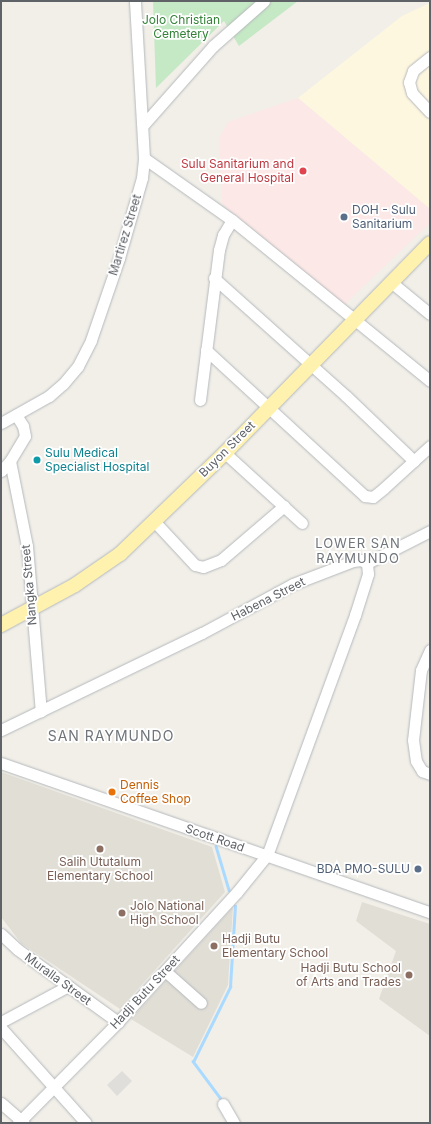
<!DOCTYPE html>
<style>
body{margin:0}
#map{position:relative;width:431px;height:1124px;overflow:hidden;background:#f1efe8;font-family:Inter,sans-serif}
div>[style]{position:absolute}
.commercial>*{inset:0;background:#fef7e0}
.industrial>*{inset:0;background:#e0deda}
.education>*{inset:0;background:#e1ded6}
.medical>*{inset:0;background:#fce8e6}
.green>*{inset:0;background:#c5e8c5}
.stream>*{height:2.5px;margin:-1.25px;padding:0 1.25px;transform-origin:1.25px;border-radius:1.25px;background:#aadaff}
.roads{filter:drop-shadow(0 0 1px #b5b8bc) drop-shadow(0 0 1px #b5b8bc)}
.minor>*{height:11px;margin:-5.5px;padding:0 5.5px;transform-origin:5.5px;border-radius:5.5px;background:#fff}
.major>*{height:14px;margin:-7px;padding:0 7px;transform-origin:7px;border-radius:7px;background:#fff2af}
.dots>*{width:11px;height:11px;translate:-50% -50%;box-sizing:border-box;border:2px solid #fff;border-radius:50%}
span{translate:-50% -50%;white-space:nowrap;text-align:center;line-height:1.15;-webkit-text-stroke:3.5px #fff;paint-order:stroke}
.park-label{font-size:12px;color:#348238}
.health-label{font-size:12px;color:#be3a42}
.right{translate:-100% -50%;text-align:right}
.service-label{font-size:12px;color:#4e5e75}
.left{translate:0 -50%;text-align:left}
.street-label{font-size:12px;color:#5f6368}
.culture-label{font-size:12px;color:#0d838f}
.food-label{font-size:12px;color:#c56008}
.education-label{font-size:12px;color:#785e54}
.neighbourhood-label{font-size:13px;color:#70757a;letter-spacing:1px}
.quarter-label{font-size:14px;color:#70757a;letter-spacing:1px}
.frame{position:absolute;inset:0;border:2px solid #5f6368;pointer-events:none}
</style>
<div id="map">
<div class="commercial">
<i style="clip-path:polygon(430px 3px,430px 209px,298px 98px,402px 16px)"></i>
</div>
<div class="industrial">
<i style="clip-path:polygon(122px 1071px,132px 1081px,117px 1096px,107px 1085px)"></i>
</div>
<div class="education">
<i style="clip-path:polygon(1px 772px,212px 847px,225px 892px,120px 1009px,21px 943px,1px 917px)"></i>
<i style="clip-path:polygon(362px 902px,430px 924px,430px 1036px,379px 999px,396px 951px,356px 921px)"></i>
<i style="clip-path:polygon(233px 907px,228px 985px,193px 1057px,131px 1019px)"></i>
</div>
<div class="medical">
<i style="clip-path:polygon(298px 98px,430px 209px,430px 223px,344px 305px,222px 204px,219px 138px,228px 122px)"></i>
</div>
<div class="green">
<i style="clip-path:polygon(153px 1px,298px 1px,239px 46px,224px 21px,156px 88px)"></i>
</div>
<div class="stream">
<i style="left:216px;top:846px;width:46px;rotate:73.5deg"></i>
<i style="left:222px;top:1101px;width:49px;rotate:-126.6deg"></i>
<i style="left:193px;top:1062px;width:84px;rotate:-63.7deg"></i>
<i style="left:230px;top:987px;width:81px;rotate:-86.5deg"></i>
</div>
<div class="roads">
<div class="minor">
<i style="left:430px;top:57px;width:22px;rotate:141deg"></i>
<i style="left:413px;top:71px;width:12px;rotate:110deg"></i>
<i style="left:409px;top:82px;width:11px;rotate:75deg"></i>
<i style="left:412px;top:93px;width:26px;rotate:47deg"></i>
<i style="left:144px;top:124px;width:104px;rotate:-48.5deg"></i>
<i style="left:213px;top:46px;width:68px;rotate:-41.4deg"></i>
<i style="left:144px;top:158px;width:108px;rotate:35.2deg"></i>
<i style="left:232px;top:220px;width:255px;rotate:39.1deg"></i>
<i style="left:214px;top:278px;width:177px;rotate:41.8deg"></i>
<i style="left:346px;top:396px;width:94px;rotate:43.7deg"></i>
<i style="left:391px;top:282px;width:50px;rotate:39.4deg"></i>
<i style="left:206px;top:350px;width:216px;rotate:42.6deg"></i>
<i style="left:365px;top:496px;width:8px;rotate:7deg"></i>
<i style="left:373px;top:497px;width:14px;rotate:-39deg"></i>
<i style="left:384px;top:488px;width:62px;rotate:-42.4deg"></i>
<i style="left:200px;top:400px;width:151px;rotate:-82.8deg"></i>
<i style="left:219px;top:250px;width:16px;rotate:-75deg"></i>
<i style="left:223px;top:235px;width:17px;rotate:-59deg"></i>
<i style="left:1px;top:423px;width:55px;rotate:-29.4deg"></i>
<i style="left:49px;top:396px;width:18px;rotate:-41deg"></i>
<i style="left:63px;top:384px;width:23px;rotate:-50deg"></i>
<i style="left:78px;top:366px;width:29px;rotate:-63deg"></i>
<i style="left:91px;top:340px;width:87px;rotate:-71.1deg"></i>
<i style="left:119px;top:258px;width:83px;rotate:-74deg"></i>
<i style="left:142px;top:178px;width:20px;rotate:-84deg"></i>
<i style="left:144px;top:158px;width:157px;rotate:-93.3deg"></i>
<i style="left:225px;top:453px;width:104px;rotate:42.3deg"></i>
<i style="left:10px;top:461px;width:87px;rotate:78.7deg"></i>
<i style="left:27px;top:546px;width:166px;rotate:85.2deg"></i>
<i style="left:1px;top:471px;width:13px;rotate:-48deg"></i>
<i style="left:10px;top:461px;width:29px;rotate:-59deg"></i>
<i style="left:25px;top:436px;width:10px;rotate:-101deg"></i>
<i style="left:23px;top:426px;width:13px;rotate:-122deg"></i>
<i style="left:154px;top:521px;width:60px;rotate:47deg"></i>
<i style="left:195px;top:565px;width:8px;rotate:14deg"></i>
<i style="left:203px;top:567px;width:19px;rotate:-21deg"></i>
<i style="left:221px;top:560px;width:83px;rotate:-40.6deg"></i>
<i style="left:367px;top:563px;width:71px;rotate:-26.9deg"></i>
<i style="left:430px;top:650px;width:22px;rotate:114deg"></i>
<i style="left:421px;top:670px;width:70px;rotate:96.5deg"></i>
<i style="left:413px;top:740px;width:21px;rotate:82deg"></i>
<i style="left:416px;top:761px;width:12px;rotate:59deg"></i>
<i style="left:422px;top:771px;width:9px;rotate:21deg"></i>
<i style="left:1px;top:730px;width:223px;rotate:-25.8deg"></i>
<i style="left:202px;top:633px;width:103px;rotate:-28.3deg"></i>
<i style="left:293px;top:584px;width:64px;rotate:-21deg"></i>
<i style="left:353px;top:561px;width:8px;rotate:-7deg"></i>
<i style="left:361px;top:560px;width:7px;rotate:27deg"></i>
<i style="left:367px;top:563px;width:11px;rotate:85deg"></i>
<i style="left:368px;top:574px;width:43px;rotate:107.6deg"></i>
<i style="left:355px;top:615px;width:256px;rotate:110.1deg"></i>
<i style="left:267px;top:855px;width:48px;rotate:129deg"></i>
<i style="left:237px;top:892px;width:176px;rotate:132.5deg"></i>
<i style="left:118px;top:1022px;width:142px;rotate:134.7deg"></i>
<i style="left:1px;top:763px;width:454px;rotate:19.2deg"></i>
<i style="left:1px;top:934px;width:22px;rotate:43deg"></i>
<i style="left:17px;top:949px;width:125px;rotate:35.9deg"></i>
<i style="left:165px;top:971px;width:48px;rotate:41.6deg"></i>
<i style="left:1px;top:1022px;width:76px;rotate:-28.2deg"></i>
<i style="left:1px;top:1028px;width:127px;rotate:48.2deg"></i>
<i style="left:1px;top:1103px;width:30px;rotate:41deg"></i>
<i style="left:223px;top:1104px;width:22px;rotate:60deg"></i>
</div>
<div class="major">
<i style="left:1px;top:625px;width:84px;rotate:-28.4deg"></i>
<i style="left:75px;top:585px;width:55px;rotate:-34.6deg"></i>
<i style="left:120px;top:554px;width:146px;rotate:-43.9deg"></i>
<i style="left:225px;top:453px;width:293px;rotate:-45.7deg"></i>
</div>
</div>
<div class="dots">
<i style="left:303px;top:171px;background:#e0444e"></i>
<i style="left:344px;top:217px;background:#5c6f8a"></i>
<i style="left:37px;top:460px;background:#0f9aa8"></i>
<i style="left:112px;top:792px;background:#e8710a"></i>
<i style="left:100px;top:849px;background:#8d6e63"></i>
<i style="left:418px;top:869px;background:#5c6f8a"></i>
<i style="left:122px;top:913px;background:#8d6e63"></i>
<i style="left:214px;top:946px;background:#8d6e63"></i>
<i style="left:409px;top:975px;background:#8d6e63"></i>
</div>
<div class="park-label">
<span style="left:181px;top:27px">Jolo Christian<br>Cemetery</span>
</div>
<div class="health-label">
<span class="right" style="left:294px;top:171px">Sulu Sanitarium and<br>General Hospital</span>
</div>
<div class="service-label">
<span class="left" style="left:352px;top:217px">DOH - Sulu<br>Sanitarium</span>
<span class="right" style="left:410px;top:869px">BDA PMO-SULU</span>
</div>
<div class="street-label">
<span style="left:125px;top:235px;rotate:-73deg">Martirez Street</span>
<span style="left:227px;top:449px;rotate:-45deg">Buyon Street</span>
<span style="left:29px;top:585px;rotate:-95deg">Nangka Street</span>
<span style="left:268px;top:599px;rotate:-27deg">Habena Street</span>
<span style="left:215px;top:838px;rotate:19deg">Scott Road</span>
<span style="left:58px;top:979px;rotate:36deg">Muralla Street</span>
<span style="left:145px;top:992px;rotate:-47deg">Hadji Butu Street</span>
</div>
<div class="culture-label">
<span class="left" style="left:45px;top:460px">Sulu Medical<br>Specialist Hospital</span>
</div>
<div class="food-label">
<span class="left" style="left:120px;top:792px">Dennis<br>Coffee Shop</span>
</div>
<div class="education-label">
<span style="left:100px;top:869px">Salih Ututalum<br>Elementary School</span>
<span class="left" style="left:130px;top:913px">Jolo National<br>High School</span>
<span class="left" style="left:222px;top:946px">Hadji Butu<br>Elementary School</span>
<span class="right" style="left:401px;top:975px">Hadji Butu School<br>of Arts and Trades</span>
</div>
<div class="neighbourhood-label">
<span style="left:358px;top:551px">LOWER SAN<br>RAYMUNDO</span>
</div>
<div class="quarter-label">
<span style="left:111px;top:736px">SAN RAYMUNDO</span>
</div>
<div class="frame"></div>
</div>
